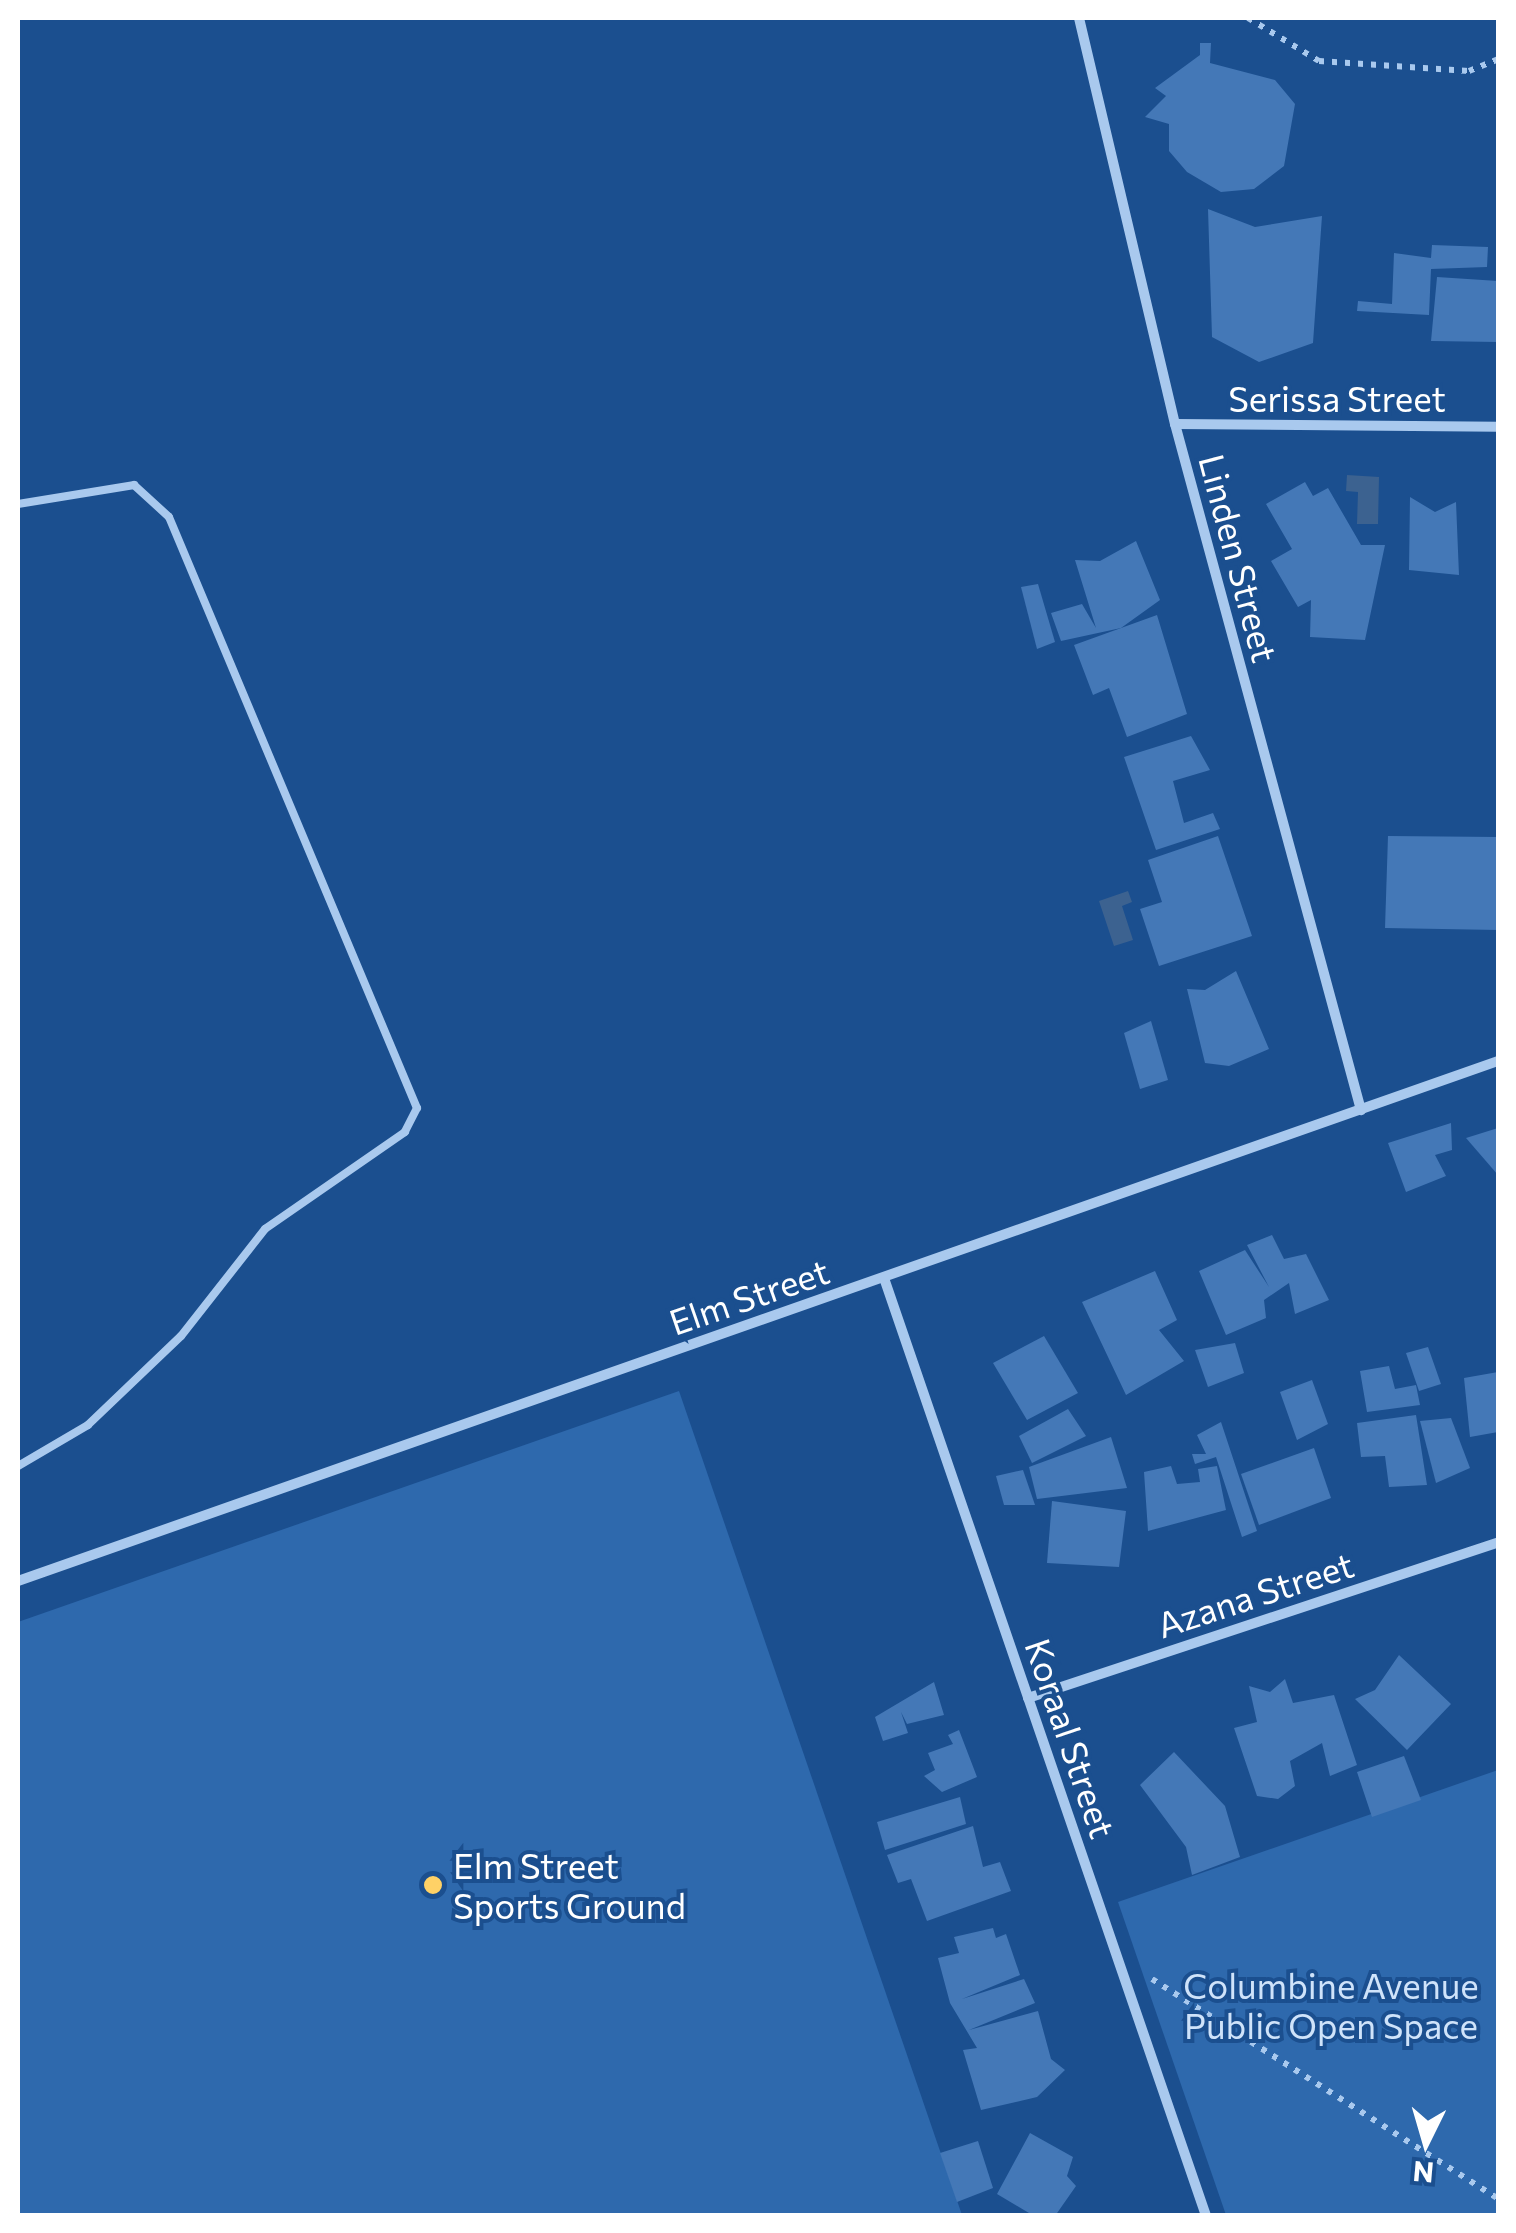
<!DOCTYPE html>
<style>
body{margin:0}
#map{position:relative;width:1516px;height:2233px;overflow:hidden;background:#1b4f8f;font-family:Commissioner,sans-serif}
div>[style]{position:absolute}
.green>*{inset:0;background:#2e69ad}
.water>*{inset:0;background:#3c6290}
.building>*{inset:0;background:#4478b7}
.path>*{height:6px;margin-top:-3px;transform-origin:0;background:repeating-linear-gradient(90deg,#a9c9ee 0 5px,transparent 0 13px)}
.service>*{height:8px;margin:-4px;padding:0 4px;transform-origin:4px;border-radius:4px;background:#a9c9ee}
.minor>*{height:10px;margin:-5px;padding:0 5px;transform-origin:5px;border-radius:5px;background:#a9c9ee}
.dots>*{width:28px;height:28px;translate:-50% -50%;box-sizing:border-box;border:5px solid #1b4f8f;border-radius:50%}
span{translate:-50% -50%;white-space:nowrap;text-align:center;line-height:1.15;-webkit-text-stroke:8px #1b4f8f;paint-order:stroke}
.street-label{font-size:35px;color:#fff}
.poi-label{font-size:35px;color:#fff}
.left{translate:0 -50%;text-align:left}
.park-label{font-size:35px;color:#cfe3fa}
.frame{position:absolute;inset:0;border:20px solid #fff;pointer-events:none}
.north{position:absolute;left:1376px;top:2093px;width:100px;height:100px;-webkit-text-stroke:8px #1b4f8f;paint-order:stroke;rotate:185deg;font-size:28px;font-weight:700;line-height:40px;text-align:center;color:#fff}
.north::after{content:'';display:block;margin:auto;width:35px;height:45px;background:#fff;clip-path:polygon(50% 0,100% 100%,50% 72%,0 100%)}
</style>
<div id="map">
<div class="green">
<i style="clip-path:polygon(679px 1391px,962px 2215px,18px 2215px,18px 1622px)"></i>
<i style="clip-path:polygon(1498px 1770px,1498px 2215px,1226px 2215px,1118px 1902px)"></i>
</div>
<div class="water">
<i style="clip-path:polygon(1347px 475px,1379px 477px,1378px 524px,1357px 524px,1358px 492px,1346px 491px)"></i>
<i style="clip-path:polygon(1128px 891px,1132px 902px,1122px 906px,1133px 940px,1114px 946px,1099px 901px)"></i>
</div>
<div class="building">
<i style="clip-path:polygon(1200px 43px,1211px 43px,1210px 63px,1275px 80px,1295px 104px,1284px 166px,1254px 189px,1221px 192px,1187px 172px,1169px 151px,1169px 124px,1145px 117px,1166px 96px,1155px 88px,1200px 55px)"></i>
<i style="clip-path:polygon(1208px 209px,1255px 227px,1322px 216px,1313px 343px,1259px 362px,1212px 337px)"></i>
<i style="clip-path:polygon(1432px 245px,1488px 247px,1487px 267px,1431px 269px,1429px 315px,1357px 311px,1358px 301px,1392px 304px,1394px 253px,1431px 258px)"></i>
<i style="clip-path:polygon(1437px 277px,1498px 281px,1498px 342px,1431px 341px)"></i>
<i style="clip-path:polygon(1305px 482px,1313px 496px,1328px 488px,1361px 545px,1385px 545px,1365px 640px,1310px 637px,1311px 600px,1298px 607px,1271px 561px,1292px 549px,1266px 504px)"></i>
<i style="clip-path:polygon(1410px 497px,1435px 512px,1456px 502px,1459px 575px,1409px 570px)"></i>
<i style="clip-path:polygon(1136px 541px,1160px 600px,1121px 628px,1061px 641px,1051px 613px,1082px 604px,1096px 628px,1075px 560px,1100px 561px)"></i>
<i style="clip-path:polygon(1038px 584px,1055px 642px,1037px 649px,1021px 587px)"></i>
<i style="clip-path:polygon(1157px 615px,1187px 714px,1127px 737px,1109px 688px,1093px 695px,1074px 645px)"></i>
<i style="clip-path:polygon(1191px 736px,1210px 770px,1173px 781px,1184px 823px,1213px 813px,1220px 829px,1156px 850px,1124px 757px)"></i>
<i style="clip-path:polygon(1218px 836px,1252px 936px,1159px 966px,1140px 909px,1162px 902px,1148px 860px)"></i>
<i style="clip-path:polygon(1388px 836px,1498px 837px,1498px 930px,1385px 928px)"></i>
<i style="clip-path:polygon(1236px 971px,1269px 1049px,1229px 1066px,1205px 1063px,1187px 989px,1205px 990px)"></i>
<i style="clip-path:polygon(1151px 1021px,1168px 1080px,1140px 1089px,1124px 1033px)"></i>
<i style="clip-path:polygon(1451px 1123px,1452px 1150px,1435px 1155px,1446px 1176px,1406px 1192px,1388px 1143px)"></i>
<i style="clip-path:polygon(1498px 1128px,1498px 1175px,1466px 1138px)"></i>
<i style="clip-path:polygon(1272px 1235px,1284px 1259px,1306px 1254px,1329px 1300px,1295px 1314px,1289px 1283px,1264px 1300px,1266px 1318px,1226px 1335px,1199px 1271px,1245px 1250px,1269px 1287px,1247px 1245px)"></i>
<i style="clip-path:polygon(1155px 1271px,1177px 1320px,1159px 1330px,1184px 1361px,1126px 1395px,1082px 1302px)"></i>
<i style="clip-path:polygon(1044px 1336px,1078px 1393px,1027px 1420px,993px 1363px)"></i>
<i style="clip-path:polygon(1235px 1343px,1244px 1373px,1208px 1387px,1195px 1350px)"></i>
<i style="clip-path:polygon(1428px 1347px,1441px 1384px,1419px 1391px,1406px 1353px)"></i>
<i style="clip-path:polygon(1389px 1366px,1395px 1389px,1416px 1385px,1420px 1405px,1367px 1412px,1360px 1371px)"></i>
<i style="clip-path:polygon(1498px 1372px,1498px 1432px,1470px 1437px,1464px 1378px)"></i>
<i style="clip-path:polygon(1312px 1380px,1328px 1424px,1297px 1440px,1280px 1392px)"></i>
<i style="clip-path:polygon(1068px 1409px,1086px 1436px,1032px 1463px,1019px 1436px)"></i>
<i style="clip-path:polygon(1416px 1415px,1427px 1485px,1389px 1487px,1385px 1456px,1361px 1457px,1357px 1423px)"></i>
<i style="clip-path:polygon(1451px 1418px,1470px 1468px,1436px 1483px,1420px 1421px)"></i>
<i style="clip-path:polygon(1221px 1422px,1257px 1531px,1242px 1537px,1216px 1457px,1195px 1464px,1192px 1454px,1206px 1454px,1197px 1435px)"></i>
<i style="clip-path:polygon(1111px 1437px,1127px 1488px,1037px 1499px,1029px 1467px)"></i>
<i style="clip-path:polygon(1314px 1448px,1331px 1498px,1259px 1525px,1241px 1474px)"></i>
<i style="clip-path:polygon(1171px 1466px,1177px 1484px,1200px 1482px,1198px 1469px,1217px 1466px,1226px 1510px,1148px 1531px,1144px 1472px)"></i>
<i style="clip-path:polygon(1023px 1470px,1035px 1505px,1004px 1505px,996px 1476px)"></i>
<i style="clip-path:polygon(1052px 1501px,1126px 1511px,1119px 1567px,1047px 1563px)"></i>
<i style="clip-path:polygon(1399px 1655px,1451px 1704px,1407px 1750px,1355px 1699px,1375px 1690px)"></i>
<i style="clip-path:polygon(1285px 1679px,1293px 1703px,1334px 1695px,1357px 1765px,1330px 1776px,1322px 1743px,1290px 1761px,1295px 1786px,1278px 1799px,1257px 1796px,1234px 1728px,1257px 1722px,1249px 1686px,1270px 1692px)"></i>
<i style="clip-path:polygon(934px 1682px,944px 1715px,907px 1724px,901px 1712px,908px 1733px,883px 1741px,875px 1717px)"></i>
<i style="clip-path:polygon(959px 1730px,977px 1777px,942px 1792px,924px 1776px,935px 1770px,928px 1753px,953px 1744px,948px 1735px)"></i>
<i style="clip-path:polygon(1174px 1752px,1225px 1806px,1240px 1857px,1192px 1875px,1186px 1847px,1140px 1785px)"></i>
<i style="clip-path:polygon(1404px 1756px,1421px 1800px,1372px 1817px,1357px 1772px)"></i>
<i style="clip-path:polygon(960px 1797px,966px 1824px,885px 1850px,877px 1822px)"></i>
<i style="clip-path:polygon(973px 1826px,983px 1867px,1000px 1862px,1011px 1891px,927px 1921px,911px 1879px,898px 1883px,887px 1855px)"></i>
<i style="clip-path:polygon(993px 1928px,996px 1938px,1006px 1934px,1020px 1975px,962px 1999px,1024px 1979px,1035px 2003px,969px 2030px,1038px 2011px,1051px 2059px,1065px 2070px,1037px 2097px,981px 2110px,963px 2050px,977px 2048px,950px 2003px,938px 1958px,959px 1953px,954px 1937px)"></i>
<i style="clip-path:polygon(1030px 2133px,1073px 2157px,1067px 2176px,1076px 2186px,1055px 2216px,1034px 2216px,997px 2194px)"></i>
<i style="clip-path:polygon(978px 2141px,993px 2188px,957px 2202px,940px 2153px)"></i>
</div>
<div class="path">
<i style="left:1248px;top:18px;width:83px;rotate:31.2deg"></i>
<i style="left:1319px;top:61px;width:150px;rotate:3.8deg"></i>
<i style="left:1469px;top:71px;width:31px;rotate:-22deg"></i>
<i style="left:1152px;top:1979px;width:410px;rotate:32.4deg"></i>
</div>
<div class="service">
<i style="left:18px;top:504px;width:118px;rotate:-9.3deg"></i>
<i style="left:134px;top:485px;width:47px;rotate:42.4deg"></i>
<i style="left:169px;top:517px;width:641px;rotate:67.24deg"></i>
<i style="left:417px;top:1108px;width:27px;rotate:117deg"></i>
<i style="left:405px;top:1132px;width:170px;rotate:145.3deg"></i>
<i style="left:265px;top:1229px;width:136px;rotate:128.1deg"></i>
<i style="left:181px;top:1336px;width:129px;rotate:136.3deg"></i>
<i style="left:88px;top:1425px;width:81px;rotate:149.6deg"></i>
</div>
<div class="minor">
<i style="left:1079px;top:18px;width:417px;rotate:76.7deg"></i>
<i style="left:1175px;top:424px;width:711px;rotate:74.83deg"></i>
<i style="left:1175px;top:424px;width:323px;rotate:0.5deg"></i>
<i style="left:884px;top:1278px;width:992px;rotate:71.05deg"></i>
<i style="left:18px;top:1581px;width:1569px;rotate:-19.36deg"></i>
<i style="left:1028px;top:1698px;width:495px;rotate:-18.3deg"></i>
</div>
<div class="dots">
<i style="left:433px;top:1885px;background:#ffd166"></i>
</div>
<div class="street-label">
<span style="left:1337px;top:398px">Serissa Street</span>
<span style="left:1239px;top:558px;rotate:75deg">Linden Street</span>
<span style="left:749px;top:1296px;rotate:-19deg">Elm Street</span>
<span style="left:1255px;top:1594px;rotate:-18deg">Azana Street</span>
<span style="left:1071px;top:1738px;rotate:71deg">Koraal Street</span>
</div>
<div class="poi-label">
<span class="left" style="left:453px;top:1885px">Elm Street<br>Sports Ground</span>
</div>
<div class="park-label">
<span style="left:1331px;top:2005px">Columbine Avenue<br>Public Open Space</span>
</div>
<div class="frame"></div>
<div class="north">N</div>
</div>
